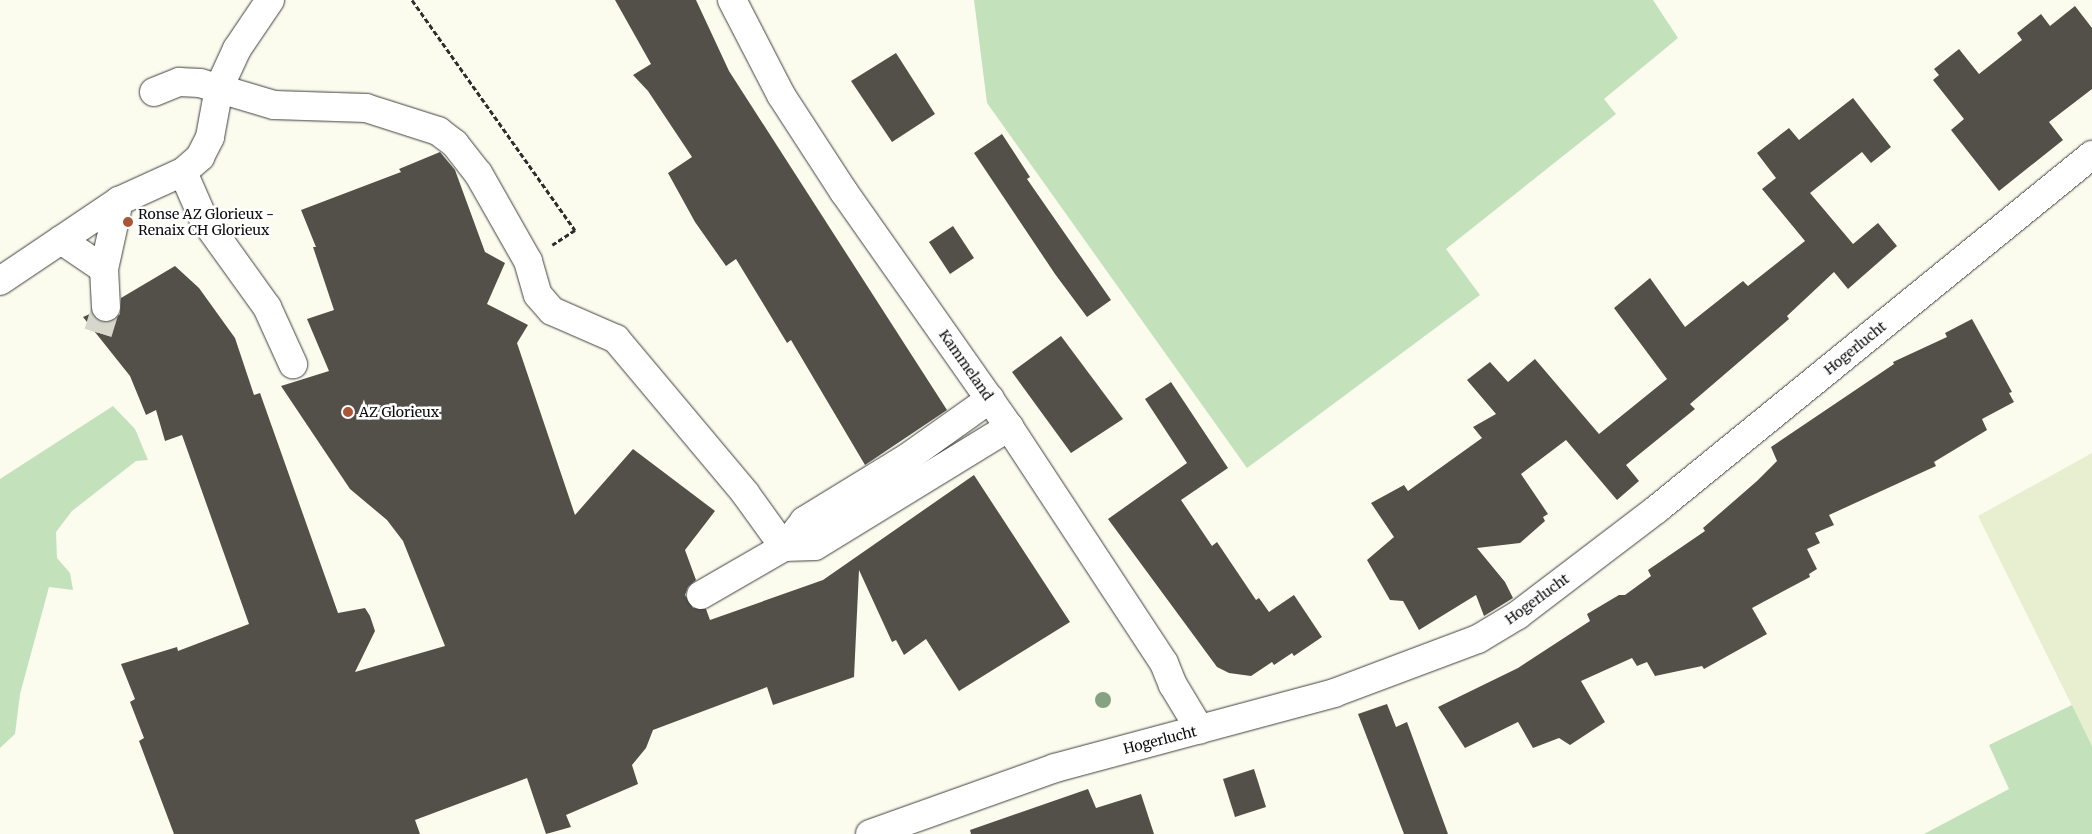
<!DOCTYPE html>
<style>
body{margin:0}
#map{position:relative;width:2092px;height:834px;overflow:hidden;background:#fbfced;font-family:Merriweather,serif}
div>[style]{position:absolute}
.farmland>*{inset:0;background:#e8efd0}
.green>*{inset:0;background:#c3e2bb}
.building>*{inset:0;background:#53504a}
.minor-tunnel>*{height:28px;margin-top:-14px;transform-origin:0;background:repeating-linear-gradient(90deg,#d7d8cb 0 28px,transparent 0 42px)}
.path>*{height:3px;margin-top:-1.5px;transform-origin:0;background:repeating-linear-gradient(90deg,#2e2e2e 0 5px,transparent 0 7.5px)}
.roads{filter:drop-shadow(0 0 1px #3f3f3f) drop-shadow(0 0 1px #3f3f3f)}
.minor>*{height:28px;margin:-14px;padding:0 14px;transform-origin:14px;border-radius:14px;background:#fff}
.trees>*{width:16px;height:16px;margin:-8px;border-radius:50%;background:#85a382}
.dots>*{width:14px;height:14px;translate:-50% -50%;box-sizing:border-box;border:2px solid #fff;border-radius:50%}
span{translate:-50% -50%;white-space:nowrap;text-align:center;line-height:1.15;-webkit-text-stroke:5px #fff;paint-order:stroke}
.poi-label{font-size:14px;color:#0c0c0c}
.left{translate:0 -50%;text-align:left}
.street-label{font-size:14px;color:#0c0c0c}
</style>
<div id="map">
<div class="farmland">
<i style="clip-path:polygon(2092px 453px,2092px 746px,1978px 516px)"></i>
</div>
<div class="green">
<i style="clip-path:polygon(974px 0,1653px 0,1678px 38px,1604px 99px,1616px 114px,1446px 249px,1480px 295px,1247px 468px,987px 103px)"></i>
<i style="clip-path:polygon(113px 406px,135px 429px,148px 460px,136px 461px,72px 511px,56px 532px,57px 558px,70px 573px,73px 590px,49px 587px,20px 694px,15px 734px,0 748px,0 479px)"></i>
<i style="clip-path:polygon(2072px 705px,2092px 746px,2092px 834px,1924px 834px,2009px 789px,1989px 745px)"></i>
</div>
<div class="building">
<i style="clip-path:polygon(615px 0,696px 0,729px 71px,947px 410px,865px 465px,791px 340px,787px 343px,736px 259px,726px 266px,695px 222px,668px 173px,692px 157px,648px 91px,633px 75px,651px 64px)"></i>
<i style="clip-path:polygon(2075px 6px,2092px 28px,2092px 89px,2049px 122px,2063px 140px,1999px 191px,1951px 130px,1964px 119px,1933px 80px,1939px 75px,1934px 69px,1959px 49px,1979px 74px,2022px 40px,2017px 33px,2041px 14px,2050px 26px)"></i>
<i style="clip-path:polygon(896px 53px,935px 114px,892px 142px,851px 81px)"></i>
<i style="clip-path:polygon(1853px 98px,1891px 147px,1871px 163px,1862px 152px,1810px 193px,1853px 244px,1878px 223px,1897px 246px,1848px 289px,1834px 272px,1787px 316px,1789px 319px,1690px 404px,1695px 409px,1626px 465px,1639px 481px,1617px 500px,1566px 440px,1521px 474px,1548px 514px,1543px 517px,1545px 521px,1520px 543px,1477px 548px,1505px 582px,1513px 598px,1484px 616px,1476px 595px,1419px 630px,1403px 601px,1390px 600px,1367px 560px,1394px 537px,1371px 503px,1404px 485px,1408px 491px,1482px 438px,1473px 427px,1496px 414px,1467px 380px,1490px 362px,1508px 382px,1535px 359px,1599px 434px,1667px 379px,1614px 308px,1650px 278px,1685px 327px,1743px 281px,1748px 286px,1805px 241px,1762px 189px,1776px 178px,1757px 153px,1789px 128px,1799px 140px)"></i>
<i style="clip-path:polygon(1002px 134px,1030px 177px,1027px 179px,1111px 300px,1087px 317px,1055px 274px,974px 153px)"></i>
<i style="clip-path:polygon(440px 152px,455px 170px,485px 252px,505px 263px,487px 304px,528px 325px,517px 343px,575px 515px,633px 449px,715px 511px,685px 550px,696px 580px,688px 587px,685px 595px,693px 608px,706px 609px,710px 620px,823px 580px,974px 475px,1070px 622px,959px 691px,926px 639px,904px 655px,896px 640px,892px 642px,859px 570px,854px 677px,773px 705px,767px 687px,653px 730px,646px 748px,632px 765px,638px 784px,566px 815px,571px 827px,546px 834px,527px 778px,415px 820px,420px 834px,174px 834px,139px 741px,144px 738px,130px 702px,135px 699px,121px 664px,177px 647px,178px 651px,249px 624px,182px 435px,165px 441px,156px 410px,146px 415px,130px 376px,83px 317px,92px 313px,99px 321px,114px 320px,120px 314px,121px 298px,175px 266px,199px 288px,235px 338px,254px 395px,260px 393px,338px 613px,365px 608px,370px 616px,375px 631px,355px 672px,445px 646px,403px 541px,387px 520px,350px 489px,281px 386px,329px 371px,307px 319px,334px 310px,313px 247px,316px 247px,301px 210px,401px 172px,399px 169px)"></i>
<i style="clip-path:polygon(953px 226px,974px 258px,950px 274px,929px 242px)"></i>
<i style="clip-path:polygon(1972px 319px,2012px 392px,2009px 393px,2014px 402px,1982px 419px,1987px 430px,1934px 462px,1936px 466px,1829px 515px,1834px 525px,1815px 533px,1820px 543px,1807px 549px,1817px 569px,1809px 574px,1810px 577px,1752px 608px,1767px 634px,1704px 669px,1702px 666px,1655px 676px,1647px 662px,1637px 666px,1632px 658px,1581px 681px,1605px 722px,1570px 745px,1559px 738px,1533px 748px,1518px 722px,1465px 748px,1438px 707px,1518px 668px,1590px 621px,1587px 614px,1619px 595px,1625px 595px,1651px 576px,1648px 570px,1705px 531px,1703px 528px,1757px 481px,1777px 461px,1771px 447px,1894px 364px,1893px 362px,1947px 337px,1945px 333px)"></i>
<i style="clip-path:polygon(1061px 336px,1123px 419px,1071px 453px,1012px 372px)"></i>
<i style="clip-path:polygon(1171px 382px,1228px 468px,1181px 500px,1212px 546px,1217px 542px,1256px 600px,1259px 598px,1269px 612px,1294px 595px,1322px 637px,1294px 656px,1292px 653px,1274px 665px,1272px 662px,1251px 676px,1229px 673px,1217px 667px,1108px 519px,1187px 463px,1145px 399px)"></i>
<i style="clip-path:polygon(1387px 704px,1396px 727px,1407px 722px,1448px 834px,1404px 834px,1358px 714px)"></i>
<i style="clip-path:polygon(1254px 769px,1266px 807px,1235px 817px,1223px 779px)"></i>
<i style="clip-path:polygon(1088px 789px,1096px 808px,1141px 794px,1154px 834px,971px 834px,970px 830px)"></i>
</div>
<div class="minor-tunnel">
<i style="left:98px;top:333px;width:27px;rotate:-73deg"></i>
</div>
<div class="path">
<i style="left:412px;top:0;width:282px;rotate:54.7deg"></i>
<i style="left:575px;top:230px;width:27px;rotate:147deg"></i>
</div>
<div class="roads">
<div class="minor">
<i style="left:732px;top:0;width:107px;rotate:62.7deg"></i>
<i style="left:781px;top:95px;width:116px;rotate:57deg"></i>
<i style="left:844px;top:192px;width:287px;rotate:54.9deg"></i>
<i style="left:1009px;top:427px;width:282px;rotate:56.7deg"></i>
<i style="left:1164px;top:663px;width:24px;rotate:68deg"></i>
<i style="left:1173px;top:685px;width:52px;rotate:59deg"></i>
<i style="left:154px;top:92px;width:27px;rotate:-22deg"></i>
<i style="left:179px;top:82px;width:21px;rotate:3deg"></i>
<i style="left:200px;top:83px;width:77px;rotate:16.6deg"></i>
<i style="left:274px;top:105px;width:92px;rotate:1.9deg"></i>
<i style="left:366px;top:108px;width:76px;rotate:17.7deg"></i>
<i style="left:438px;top:131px;width:21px;rotate:37deg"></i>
<i style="left:455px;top:144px;width:37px;rotate:52deg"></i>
<i style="left:478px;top:173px;width:101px;rotate:60.4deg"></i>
<i style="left:528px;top:261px;width:35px;rotate:74deg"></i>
<i style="left:538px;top:295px;width:21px;rotate:49deg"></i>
<i style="left:552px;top:311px;width:70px;rotate:23.6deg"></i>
<i style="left:616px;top:339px;width:201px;rotate:50deg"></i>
<i style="left:745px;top:493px;width:67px;rotate:54.2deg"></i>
<i style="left:183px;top:172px;width:50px;rotate:66.5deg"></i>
<i style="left:203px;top:218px;width:110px;rotate:54.3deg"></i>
<i style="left:267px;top:307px;width:63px;rotate:65.5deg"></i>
<i style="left:61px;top:240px;width:52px;rotate:34deg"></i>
<i style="left:0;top:281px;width:143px;rotate:-33.9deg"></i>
<i style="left:119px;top:201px;width:70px;rotate:-24.4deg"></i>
<i style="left:183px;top:172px;width:23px;rotate:-41deg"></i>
<i style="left:200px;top:157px;width:22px;rotate:-63deg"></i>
<i style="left:210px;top:137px;width:50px;rotate:-79.6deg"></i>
<i style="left:219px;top:88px;width:43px;rotate:-65.2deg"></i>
<i style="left:237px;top:49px;width:59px;rotate:-56deg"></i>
<i style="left:106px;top:307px;width:38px;rotate:-93deg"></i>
<i style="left:104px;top:269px;width:70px;rotate:-77.6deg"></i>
<i style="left:784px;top:547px;width:31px;rotate:-2deg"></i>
<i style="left:815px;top:546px;width:228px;rotate:-31.5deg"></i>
<i style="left:701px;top:595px;width:96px;rotate:-30deg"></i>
<i style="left:784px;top:547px;width:33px;rotate:-52deg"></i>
<i style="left:804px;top:521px;width:121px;rotate:-31.5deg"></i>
<i style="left:907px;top:458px;width:102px;rotate:-35.4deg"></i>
<i style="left:870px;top:834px;width:196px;rotate:-19.6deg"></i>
<i style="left:1055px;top:768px;width:289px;rotate:-15deg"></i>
<i style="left:1334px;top:693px;width:154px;rotate:-20.6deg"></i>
<i style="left:1478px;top:639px;width:47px;rotate:-31deg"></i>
<i style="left:1518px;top:615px;width:175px;rotate:-37.3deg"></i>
<i style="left:1657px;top:509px;width:561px;rotate:-39.14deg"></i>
</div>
</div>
<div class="trees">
<i style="left:1103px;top:700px"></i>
</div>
<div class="dots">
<i style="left:128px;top:222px;background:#a85637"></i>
<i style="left:348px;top:412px;background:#a85637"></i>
</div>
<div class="poi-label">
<span class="left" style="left:138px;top:222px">Ronse AZ Glorieux -<br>Renaix CH Glorieux</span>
<span class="left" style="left:359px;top:412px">AZ Glorieux</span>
</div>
<div class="street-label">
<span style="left:1855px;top:348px;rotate:-39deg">Hogerlucht</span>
<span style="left:966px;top:365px;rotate:55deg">Kammeland</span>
<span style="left:1537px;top:599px;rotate:-36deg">Hogerlucht</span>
<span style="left:1160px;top:740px;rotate:-14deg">Hogerlucht</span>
</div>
</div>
